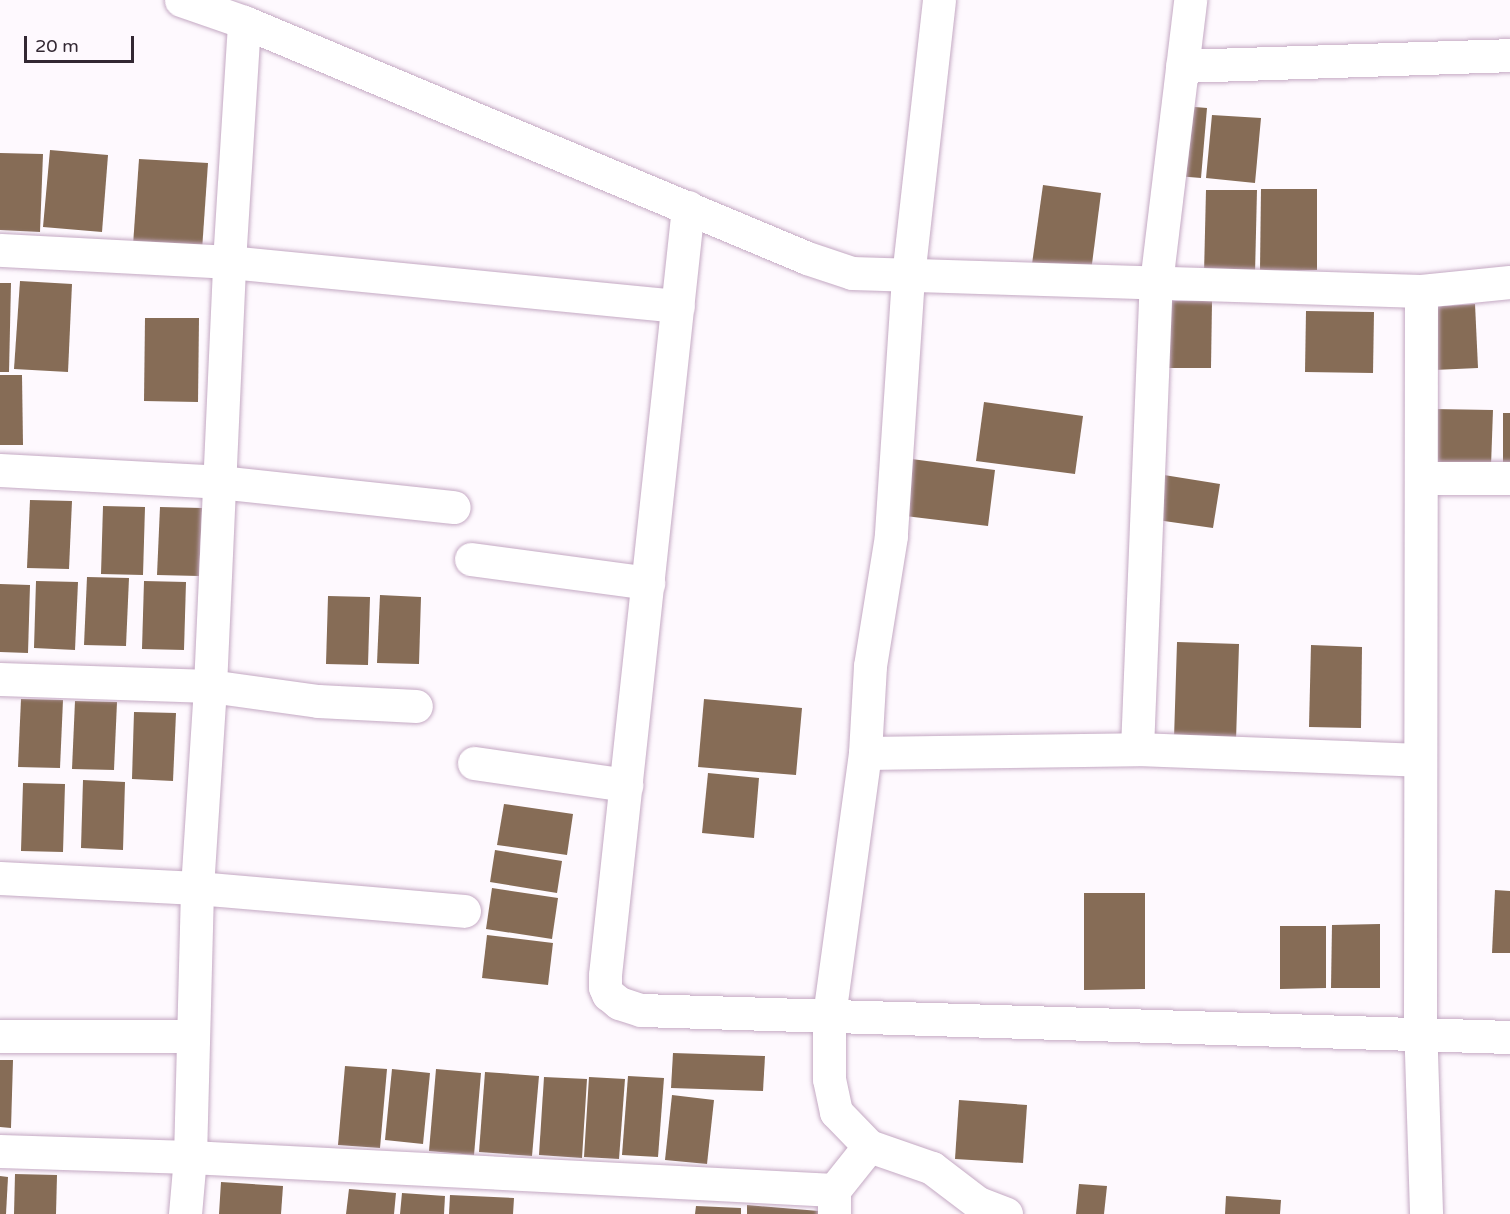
<!DOCTYPE html>
<style>
body{margin:0}
#map{position:relative;width:1510px;height:1214px;overflow:hidden;background:#fef9fe;font-family:"Varela Round",sans-serif}
div>[style]{position:absolute}
.building>*{inset:0;background:#866c56}
.roads{filter:drop-shadow(0 0 2px #c4a9c3) drop-shadow(0 0 2px #c4a9c3)}
.minor>*{height:33px;margin:-16.5px;padding:0 16.5px;transform-origin:16.5px;border-radius:16.5px;background:#fff}
span{translate:-50% -50%;white-space:nowrap;text-align:center;line-height:1.15;-webkit-text-stroke:6px #fef9fe;paint-order:stroke}
.scale{position:absolute;left:24px;top:36px;width:110px;height:27px;box-sizing:border-box;border:3px solid #332833;border-top:0;padding-left:8px;font-size:18px;line-height:21px;white-space:nowrap;color:#332833;-webkit-text-stroke:4px #fef9fe;paint-order:stroke}
</style>
<div id="map">
<div class="building">
<i style="clip-path:polygon(1183px 106px,1207px 108px,1201px 178px,1177px 176px)"></i>
<i style="clip-path:polygon(1212px 115px,1261px 118px,1255px 183px,1206px 178px)"></i>
<i style="clip-path:polygon(50px 150px,108px 155px,102px 232px,43px 227px)"></i>
<i style="clip-path:polygon(0 153px,43px 154px,40px 232px,0 230px)"></i>
<i style="clip-path:polygon(139px 159px,208px 163px,202px 250px,133px 245px)"></i>
<i style="clip-path:polygon(1043px 185px,1101px 193px,1091px 272px,1032px 264px)"></i>
<i style="clip-path:polygon(1261px 189px,1317px 189px,1317px 270px,1260px 271px)"></i>
<i style="clip-path:polygon(1206px 190px,1257px 190px,1255px 274px,1204px 274px)"></i>
<i style="clip-path:polygon(20px 281px,72px 284px,68px 372px,14px 369px)"></i>
<i style="clip-path:polygon(0 283px,11px 283px,9px 372px,0 372px)"></i>
<i style="clip-path:polygon(1166px 301px,1212px 301px,1211px 368px,1165px 368px)"></i>
<i style="clip-path:polygon(1475px 304px,1478px 368px,1434px 370px,1430px 307px)"></i>
<i style="clip-path:polygon(1306px 311px,1374px 312px,1373px 373px,1305px 372px)"></i>
<i style="clip-path:polygon(145px 318px,199px 318px,198px 402px,144px 401px)"></i>
<i style="clip-path:polygon(0 375px,22px 375px,23px 445px,0 445px)"></i>
<i style="clip-path:polygon(984px 402px,1083px 416px,1075px 474px,976px 461px)"></i>
<i style="clip-path:polygon(1432px 409px,1493px 410px,1491px 466px,1431px 464px)"></i>
<i style="clip-path:polygon(1503px 413px,1510px 413px,1510px 462px,1503px 462px)"></i>
<i style="clip-path:polygon(904px 458px,995px 470px,988px 526px,897px 515px)"></i>
<i style="clip-path:polygon(1164px 475px,1220px 484px,1213px 528px,1157px 520px)"></i>
<i style="clip-path:polygon(30px 500px,72px 501px,69px 569px,27px 568px)"></i>
<i style="clip-path:polygon(103px 506px,145px 507px,143px 575px,101px 574px)"></i>
<i style="clip-path:polygon(160px 507px,202px 508px,199px 576px,157px 575px)"></i>
<i style="clip-path:polygon(87px 577px,129px 578px,126px 646px,84px 645px)"></i>
<i style="clip-path:polygon(36px 581px,78px 582px,75px 650px,34px 648px)"></i>
<i style="clip-path:polygon(144px 581px,186px 582px,184px 650px,142px 649px)"></i>
<i style="clip-path:polygon(0 584px,30px 585px,28px 653px,0 652px)"></i>
<i style="clip-path:polygon(380px 595px,421px 597px,419px 664px,377px 663px)"></i>
<i style="clip-path:polygon(328px 596px,370px 597px,368px 665px,326px 664px)"></i>
<i style="clip-path:polygon(1177px 642px,1239px 644px,1236px 741px,1174px 739px)"></i>
<i style="clip-path:polygon(1311px 645px,1362px 647px,1361px 728px,1309px 727px)"></i>
<i style="clip-path:polygon(21px 699px,63px 700px,60px 768px,18px 767px)"></i>
<i style="clip-path:polygon(704px 699px,802px 708px,796px 775px,698px 767px)"></i>
<i style="clip-path:polygon(75px 701px,117px 702px,114px 770px,72px 769px)"></i>
<i style="clip-path:polygon(134px 712px,176px 713px,173px 781px,132px 779px)"></i>
<i style="clip-path:polygon(708px 773px,759px 778px,754px 838px,702px 833px)"></i>
<i style="clip-path:polygon(83px 780px,125px 782px,123px 850px,81px 848px)"></i>
<i style="clip-path:polygon(23px 783px,65px 784px,63px 852px,21px 851px)"></i>
<i style="clip-path:polygon(504px 804px,573px 814px,567px 855px,497px 845px)"></i>
<i style="clip-path:polygon(495px 850px,562px 861px,557px 893px,490px 882px)"></i>
<i style="clip-path:polygon(492px 888px,558px 898px,552px 939px,486px 929px)"></i>
<i style="clip-path:polygon(1495px 890px,1510px 891px,1510px 953px,1492px 953px)"></i>
<i style="clip-path:polygon(1084px 893px,1145px 893px,1145px 989px,1084px 990px)"></i>
<i style="clip-path:polygon(1380px 924px,1380px 988px,1331px 988px,1332px 925px)"></i>
<i style="clip-path:polygon(1280px 926px,1326px 926px,1326px 988px,1280px 989px)"></i>
<i style="clip-path:polygon(487px 935px,553px 943px,548px 985px,482px 978px)"></i>
<i style="clip-path:polygon(673px 1053px,765px 1056px,763px 1091px,671px 1088px)"></i>
<i style="clip-path:polygon(0 1060px,13px 1060px,11px 1128px,0 1127px)"></i>
<i style="clip-path:polygon(345px 1066px,387px 1069px,380px 1148px,338px 1145px)"></i>
<i style="clip-path:polygon(392px 1069px,430px 1073px,423px 1144px,385px 1140px)"></i>
<i style="clip-path:polygon(436px 1069px,481px 1073px,474px 1155px,429px 1151px)"></i>
<i style="clip-path:polygon(485px 1072px,539px 1076px,532px 1156px,479px 1152px)"></i>
<i style="clip-path:polygon(628px 1076px,664px 1078px,658px 1157px,622px 1155px)"></i>
<i style="clip-path:polygon(544px 1077px,587px 1079px,582px 1158px,539px 1155px)"></i>
<i style="clip-path:polygon(589px 1077px,625px 1079px,619px 1159px,584px 1157px)"></i>
<i style="clip-path:polygon(672px 1095px,714px 1100px,707px 1164px,665px 1160px)"></i>
<i style="clip-path:polygon(959px 1100px,1027px 1105px,1023px 1163px,955px 1159px)"></i>
<i style="clip-path:polygon(15px 1174px,57px 1175px,56px 1214px,14px 1214px)"></i>
<i style="clip-path:polygon(0 1176px,8px 1177px,6px 1214px,0 1214px)"></i>
<i style="clip-path:polygon(221px 1182px,283px 1186px,281px 1214px,219px 1214px)"></i>
<i style="clip-path:polygon(1079px 1184px,1107px 1186px,1104px 1214px,1076px 1214px)"></i>
<i style="clip-path:polygon(349px 1189px,396px 1193px,394px 1214px,346px 1214px)"></i>
<i style="clip-path:polygon(402px 1193px,445px 1196px,444px 1214px,400px 1214px)"></i>
<i style="clip-path:polygon(450px 1195px,514px 1198px,513px 1214px,449px 1214px)"></i>
<i style="clip-path:polygon(1226px 1196px,1281px 1200px,1280px 1214px,1225px 1214px)"></i>
<i style="clip-path:polygon(747px 1205px,819px 1211px,819px 1214px,747px 1214px)"></i>
<i style="clip-path:polygon(696px 1206px,741px 1208px,741px 1214px,695px 1214px)"></i>
</div>
<div class="roads">
<div class="minor">
<i style="left:181px;top:0;width:67px;rotate:19.2deg"></i>
<i style="left:244px;top:22px;width:610px;rotate:22.74deg"></i>
<i style="left:807px;top:258px;width:47px;rotate:18.4deg"></i>
<i style="left:852px;top:273px;width:569px;rotate:1.81deg"></i>
<i style="left:1421px;top:291px;width:89px;rotate:-5.8deg"></i>
<i style="left:939px;top:0;width:279px;rotate:96.4deg"></i>
<i style="left:908px;top:277px;width:260px;rotate:93.8deg"></i>
<i style="left:891px;top:536px;width:132px;rotate:99.2deg"></i>
<i style="left:870px;top:666px;width:87px;rotate:93.3deg"></i>
<i style="left:865px;top:753px;width:264px;rotate:97.8deg"></i>
<i style="left:829px;top:1015px;width:64px;rotate:90deg"></i>
<i style="left:829px;top:1079px;width:34px;rotate:78deg"></i>
<i style="left:836px;top:1112px;width:47px;rotate:45.9deg"></i>
<i style="left:869px;top:1146px;width:67px;rotate:19.2deg"></i>
<i style="left:932px;top:1168px;width:58px;rotate:37.3deg"></i>
<i style="left:978px;top:1203px;width:30px;rotate:21deg"></i>
<i style="left:1182px;top:66px;width:328px;rotate:-1.9deg"></i>
<i style="left:688px;top:207px;width:772px;rotate:96.17deg"></i>
<i style="left:605px;top:975px;width:12px;rotate:90deg"></i>
<i style="left:605px;top:987px;width:8px;rotate:67deg"></i>
<i style="left:608px;top:994px;width:14px;rotate:39deg"></i>
<i style="left:619px;top:1003px;width:23px;rotate:18deg"></i>
<i style="left:641px;top:1010px;width:869px;rotate:1.78deg"></i>
<i style="left:0;top:250px;width:229px;rotate:3deg"></i>
<i style="left:229px;top:262px;width:451px;rotate:5.6deg"></i>
<i style="left:1421px;top:291px;width:730px;rotate:90.08deg"></i>
<i style="left:1420px;top:1021px;width:193px;rotate:88.2deg"></i>
<i style="left:0;top:470px;width:219px;rotate:3.1deg"></i>
<i style="left:219px;top:482px;width:236px;rotate:6.1deg"></i>
<i style="left:1421px;top:478px;width:89px"></i>
<i style="left:471px;top:559px;width:179px;rotate:7.7deg"></i>
<i style="left:0;top:679px;width:210px;rotate:1.9deg"></i>
<i style="left:210px;top:686px;width:109px;rotate:7.9deg"></i>
<i style="left:318px;top:701px;width:98px;rotate:2.9deg"></i>
<i style="left:1137px;top:749px;width:466px;rotate:-87.7deg"></i>
<i style="left:1156px;top:283px;width:285px;rotate:-83.1deg"></i>
<i style="left:865px;top:753px;width:272px;rotate:-0.8deg"></i>
<i style="left:1137px;top:749px;width:283px;rotate:2.2deg"></i>
<i style="left:474px;top:763px;width:154px;rotate:8.2deg"></i>
<i style="left:0;top:878px;width:197px;rotate:2.9deg"></i>
<i style="left:197px;top:888px;width:268px;rotate:4.9deg"></i>
<i style="left:0;top:1036px;width:193px"></i>
<i style="left:0;top:1151px;width:190px;rotate:1.8deg"></i>
<i style="left:190px;top:1157px;width:645px;rotate:2.93deg"></i>
<i style="left:185px;top:1214px;width:57px;rotate:-85deg"></i>
<i style="left:190px;top:1157px;width:269px;rotate:-88.5deg"></i>
<i style="left:197px;top:888px;width:202px;rotate:-86.3deg"></i>
<i style="left:210px;top:686px;width:424px;rotate:-87.4deg"></i>
<i style="left:229px;top:262px;width:240px;rotate:-86.4deg"></i>
<i style="left:834px;top:1214px;width:24px;rotate:-90deg"></i>
<i style="left:834px;top:1190px;width:56px;rotate:-51.5deg"></i>
</div>
</div>
<div class="scale">20 m</div>
</div>
